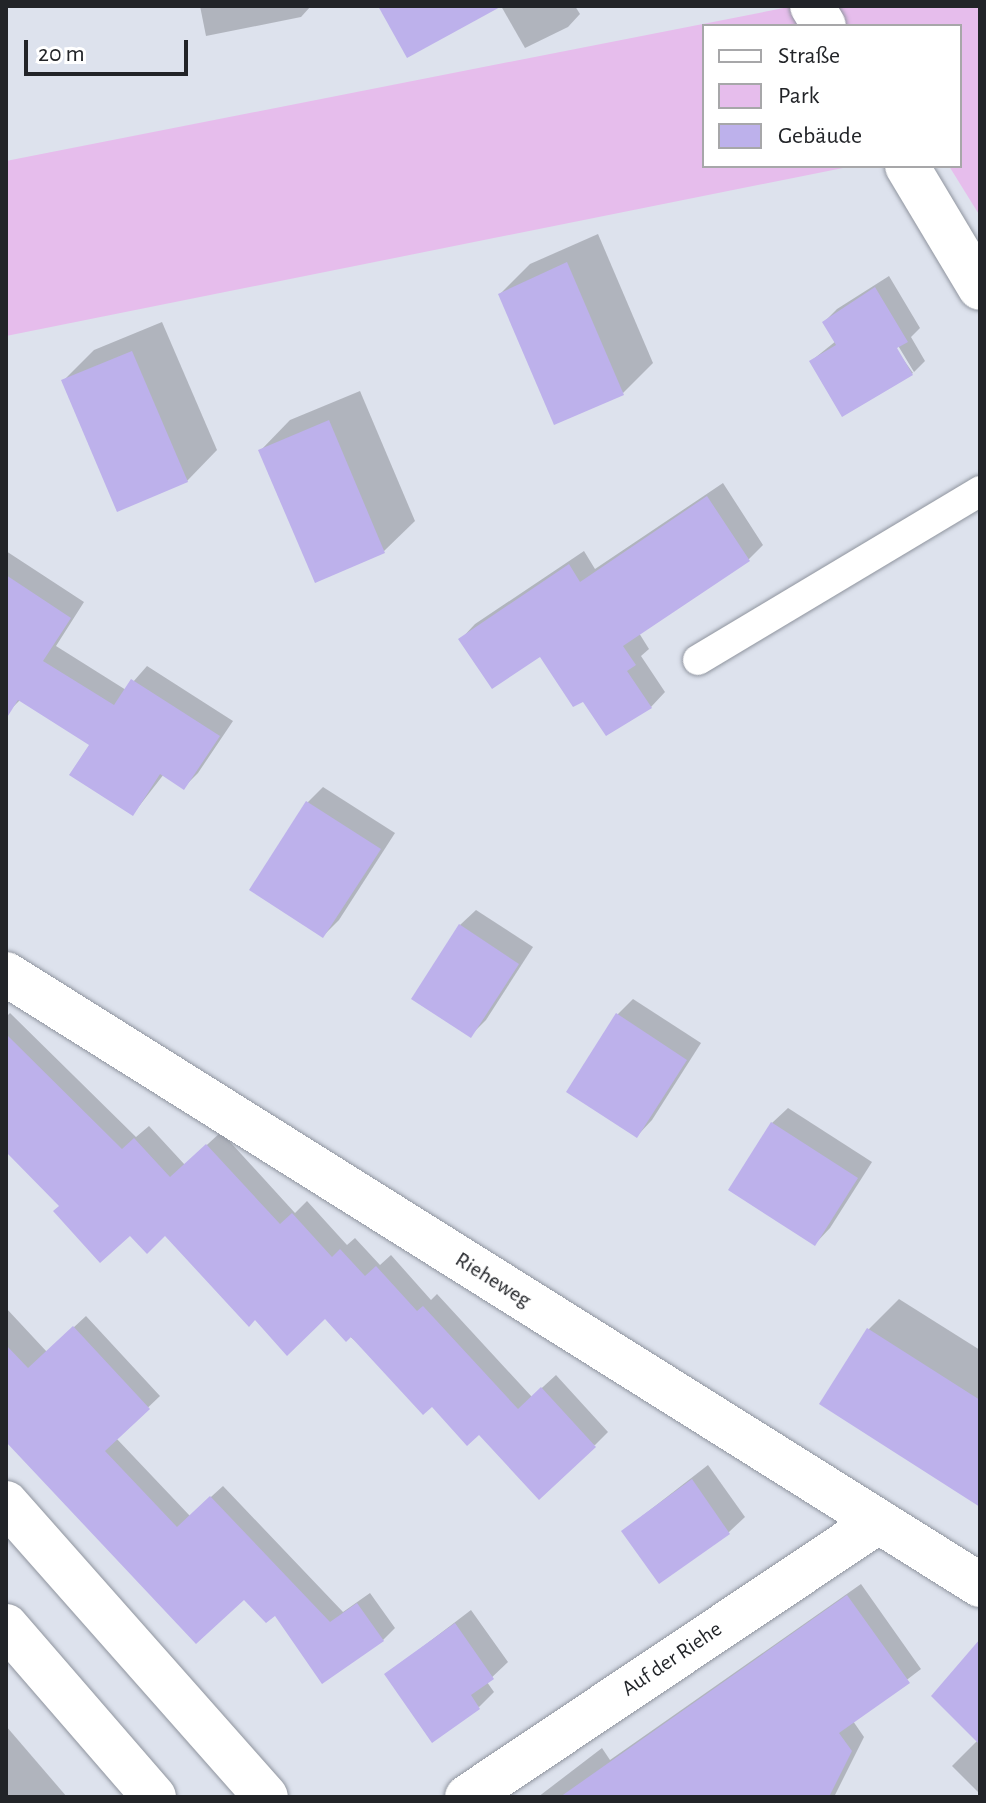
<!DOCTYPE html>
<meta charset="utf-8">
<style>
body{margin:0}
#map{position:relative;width:986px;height:1803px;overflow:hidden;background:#dde2ed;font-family:"Alegreya Sans",sans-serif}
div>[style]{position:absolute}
.green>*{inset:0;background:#e6bdec}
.shadow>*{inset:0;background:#0003}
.building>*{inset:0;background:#bdb1eb}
.roads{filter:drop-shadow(0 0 2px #8f949e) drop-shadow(0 0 2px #8f949e)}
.service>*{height:30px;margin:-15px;padding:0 15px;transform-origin:15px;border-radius:15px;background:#fff}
.minor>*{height:44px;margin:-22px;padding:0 22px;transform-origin:22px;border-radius:22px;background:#fff}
span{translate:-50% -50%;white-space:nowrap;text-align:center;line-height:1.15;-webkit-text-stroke:8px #fff;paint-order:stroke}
.street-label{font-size:22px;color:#222428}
.frame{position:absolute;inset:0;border:8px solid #222428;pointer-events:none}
.legend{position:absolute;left:702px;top:24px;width:260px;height:144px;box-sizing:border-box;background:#fff;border:2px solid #a7a7a9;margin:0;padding:10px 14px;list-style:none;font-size:24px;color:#222428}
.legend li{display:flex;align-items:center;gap:16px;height:40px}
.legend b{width:40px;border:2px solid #a7a7a9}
.scale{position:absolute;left:24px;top:40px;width:164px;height:36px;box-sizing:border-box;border:4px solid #222428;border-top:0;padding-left:10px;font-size:24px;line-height:28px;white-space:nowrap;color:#222428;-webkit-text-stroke:6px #fff;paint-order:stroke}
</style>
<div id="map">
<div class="green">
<i style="clip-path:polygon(794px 6px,980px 6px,980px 216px,949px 166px,960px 166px,960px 26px,704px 26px,704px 166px,853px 166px,6px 336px,6px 161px)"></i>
</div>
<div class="shadow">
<i style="clip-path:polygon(200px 6px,311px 6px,301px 17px,206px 36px)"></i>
<i style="clip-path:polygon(501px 6px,575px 6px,580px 14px,568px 27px,525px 48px)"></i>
<i style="clip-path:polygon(598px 234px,653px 363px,623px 393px,500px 294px,530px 264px)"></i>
<i style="clip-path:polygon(889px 276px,920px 328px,911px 337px,925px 361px,914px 372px,894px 339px,890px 341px,913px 373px,843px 415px,811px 361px,836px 341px,824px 322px,837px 309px)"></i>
<i style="clip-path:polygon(162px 322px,217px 450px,187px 481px,63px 381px,94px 350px)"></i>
<i style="clip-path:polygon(360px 391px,415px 521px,384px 551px,316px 580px,260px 451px,290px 420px)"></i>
<i style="clip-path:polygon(723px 483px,763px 545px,749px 559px,639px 633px,649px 649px,641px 656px,665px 692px,651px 707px,583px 699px,540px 654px,461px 639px,475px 624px,584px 551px,595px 569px)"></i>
<i style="clip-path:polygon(6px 551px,84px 602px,56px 646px,126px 690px,147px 666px,233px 721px,198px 773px,184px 787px,164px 774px,133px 814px,92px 744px,20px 700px,10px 710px,6px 708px)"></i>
<i style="clip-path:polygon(323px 787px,395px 833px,339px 920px,323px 936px,307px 803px)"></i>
<i style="clip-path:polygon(476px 910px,533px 947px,486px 1020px,471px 1035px,460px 925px)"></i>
<i style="clip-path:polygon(633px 999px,701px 1043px,652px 1120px,637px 1136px,617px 1015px)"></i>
<i style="clip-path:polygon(10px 1013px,136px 1137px,149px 1126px,185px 1165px,221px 1132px,295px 1213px,307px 1201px,347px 1245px,355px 1238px,380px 1265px,391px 1255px,431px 1300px,437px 1294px,532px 1397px,556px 1375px,608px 1432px,595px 1445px,479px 1432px,432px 1404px,325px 1316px,255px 1318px,165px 1234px,130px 1233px,62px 1206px,6px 1149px,6px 1017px)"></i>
<i style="clip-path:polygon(788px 1108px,872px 1162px,830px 1228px,815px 1244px,772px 1123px)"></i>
<i style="clip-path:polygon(899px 1299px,980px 1350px,980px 1505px,821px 1403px,869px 1329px)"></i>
<i style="clip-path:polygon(6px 1308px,47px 1352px,86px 1316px,160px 1396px,116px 1438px,190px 1516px,223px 1486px,343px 1612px,370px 1593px,395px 1628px,383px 1640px,275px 1613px,244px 1597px,6px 1441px)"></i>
<i style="clip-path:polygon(708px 1465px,745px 1517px,729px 1532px,659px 1581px,623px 1531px)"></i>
<i style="clip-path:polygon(861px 1584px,921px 1669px,853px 1721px,864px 1737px,834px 1797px,538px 1797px,602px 1748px,610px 1760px)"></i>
<i style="clip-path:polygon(471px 1610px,508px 1662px,487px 1682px,494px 1692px,479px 1707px,387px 1674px)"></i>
<i style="clip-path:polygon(980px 1648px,980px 1794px,952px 1766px,978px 1740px)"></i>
<i style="clip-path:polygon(6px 1726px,67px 1797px,6px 1797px)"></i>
</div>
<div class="building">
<i style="clip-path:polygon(378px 6px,502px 6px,407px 58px)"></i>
<i style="clip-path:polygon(567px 262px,624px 395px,554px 425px,498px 294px)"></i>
<i style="clip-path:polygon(875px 287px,908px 342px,897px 348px,913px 375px,842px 417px,809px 361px,836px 345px,822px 322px)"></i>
<i style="clip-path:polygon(132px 351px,188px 482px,117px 512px,61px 380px)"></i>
<i style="clip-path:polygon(329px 420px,385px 553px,315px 583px,258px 450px)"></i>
<i style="clip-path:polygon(707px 496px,750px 561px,623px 646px,636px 665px,627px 671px,652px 708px,606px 736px,583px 702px,573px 707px,540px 657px,492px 689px,458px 639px,569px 564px,580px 582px)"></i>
<i style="clip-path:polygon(6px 575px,71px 618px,43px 661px,114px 705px,131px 679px,220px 736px,184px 790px,160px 774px,133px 816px,69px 775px,89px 745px,18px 700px,6px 719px)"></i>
<i style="clip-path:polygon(306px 801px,381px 849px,323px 938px,249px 890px)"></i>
<i style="clip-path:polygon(459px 924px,519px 964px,471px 1038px,411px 999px)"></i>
<i style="clip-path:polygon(616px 1013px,687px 1060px,637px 1138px,566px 1092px)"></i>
<i style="clip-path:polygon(6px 1034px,122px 1149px,134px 1138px,170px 1177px,206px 1144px,280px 1224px,292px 1213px,332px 1257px,340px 1249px,365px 1276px,376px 1266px,417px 1311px,423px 1306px,518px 1409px,541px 1387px,596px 1447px,539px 1500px,479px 1435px,467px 1446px,432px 1407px,423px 1415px,351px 1337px,346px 1342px,325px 1319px,287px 1356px,255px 1320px,249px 1327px,165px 1236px,147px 1254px,130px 1236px,100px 1263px,53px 1211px,59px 1206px,6px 1152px)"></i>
<i style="clip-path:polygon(771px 1122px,858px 1178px,815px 1246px,728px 1190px)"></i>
<i style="clip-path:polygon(73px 1326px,150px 1409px,105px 1451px,177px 1527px,210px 1496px,330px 1622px,357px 1603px,384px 1641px,322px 1684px,275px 1616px,266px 1623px,244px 1600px,196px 1644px,6px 1442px,6px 1345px,28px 1368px)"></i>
<i style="clip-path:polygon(867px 1328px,980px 1400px,980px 1507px,819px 1404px)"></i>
<i style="clip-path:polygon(692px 1479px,730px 1534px,659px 1584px,621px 1531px)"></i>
<i style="clip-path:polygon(847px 1595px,910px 1683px,839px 1733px,852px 1751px,829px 1797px,560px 1797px)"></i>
<i style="clip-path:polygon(455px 1623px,494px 1679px,471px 1695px,480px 1709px,432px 1743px,384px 1674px)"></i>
<i style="clip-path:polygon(980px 1639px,980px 1745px,931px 1696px)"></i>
</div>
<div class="roads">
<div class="service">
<i style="left:698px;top:660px;width:329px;rotate:-30.9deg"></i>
</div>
<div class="minor">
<i style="left:812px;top:6px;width:23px;rotate:59deg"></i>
<i style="left:907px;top:166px;width:142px;rotate:59.1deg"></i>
<i style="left:6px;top:974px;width:1150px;rotate:32.1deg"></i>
<i style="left:6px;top:1503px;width:392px;rotate:48.5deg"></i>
<i style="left:6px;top:1626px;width:226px;rotate:49.1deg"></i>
<i style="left:467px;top:1797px;width:495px;rotate:-33.8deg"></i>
</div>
</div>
<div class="street-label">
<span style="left:493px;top:1280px;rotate:32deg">Rieheweg</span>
<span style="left:672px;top:1659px;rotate:-34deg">Auf der Riehe</span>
</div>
<div class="frame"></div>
<ul class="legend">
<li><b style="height:10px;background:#fff"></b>Straße</li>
<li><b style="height:22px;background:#e6bdec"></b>Park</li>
<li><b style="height:22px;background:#bdb1eb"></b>Gebäude</li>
</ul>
<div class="scale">20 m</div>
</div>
